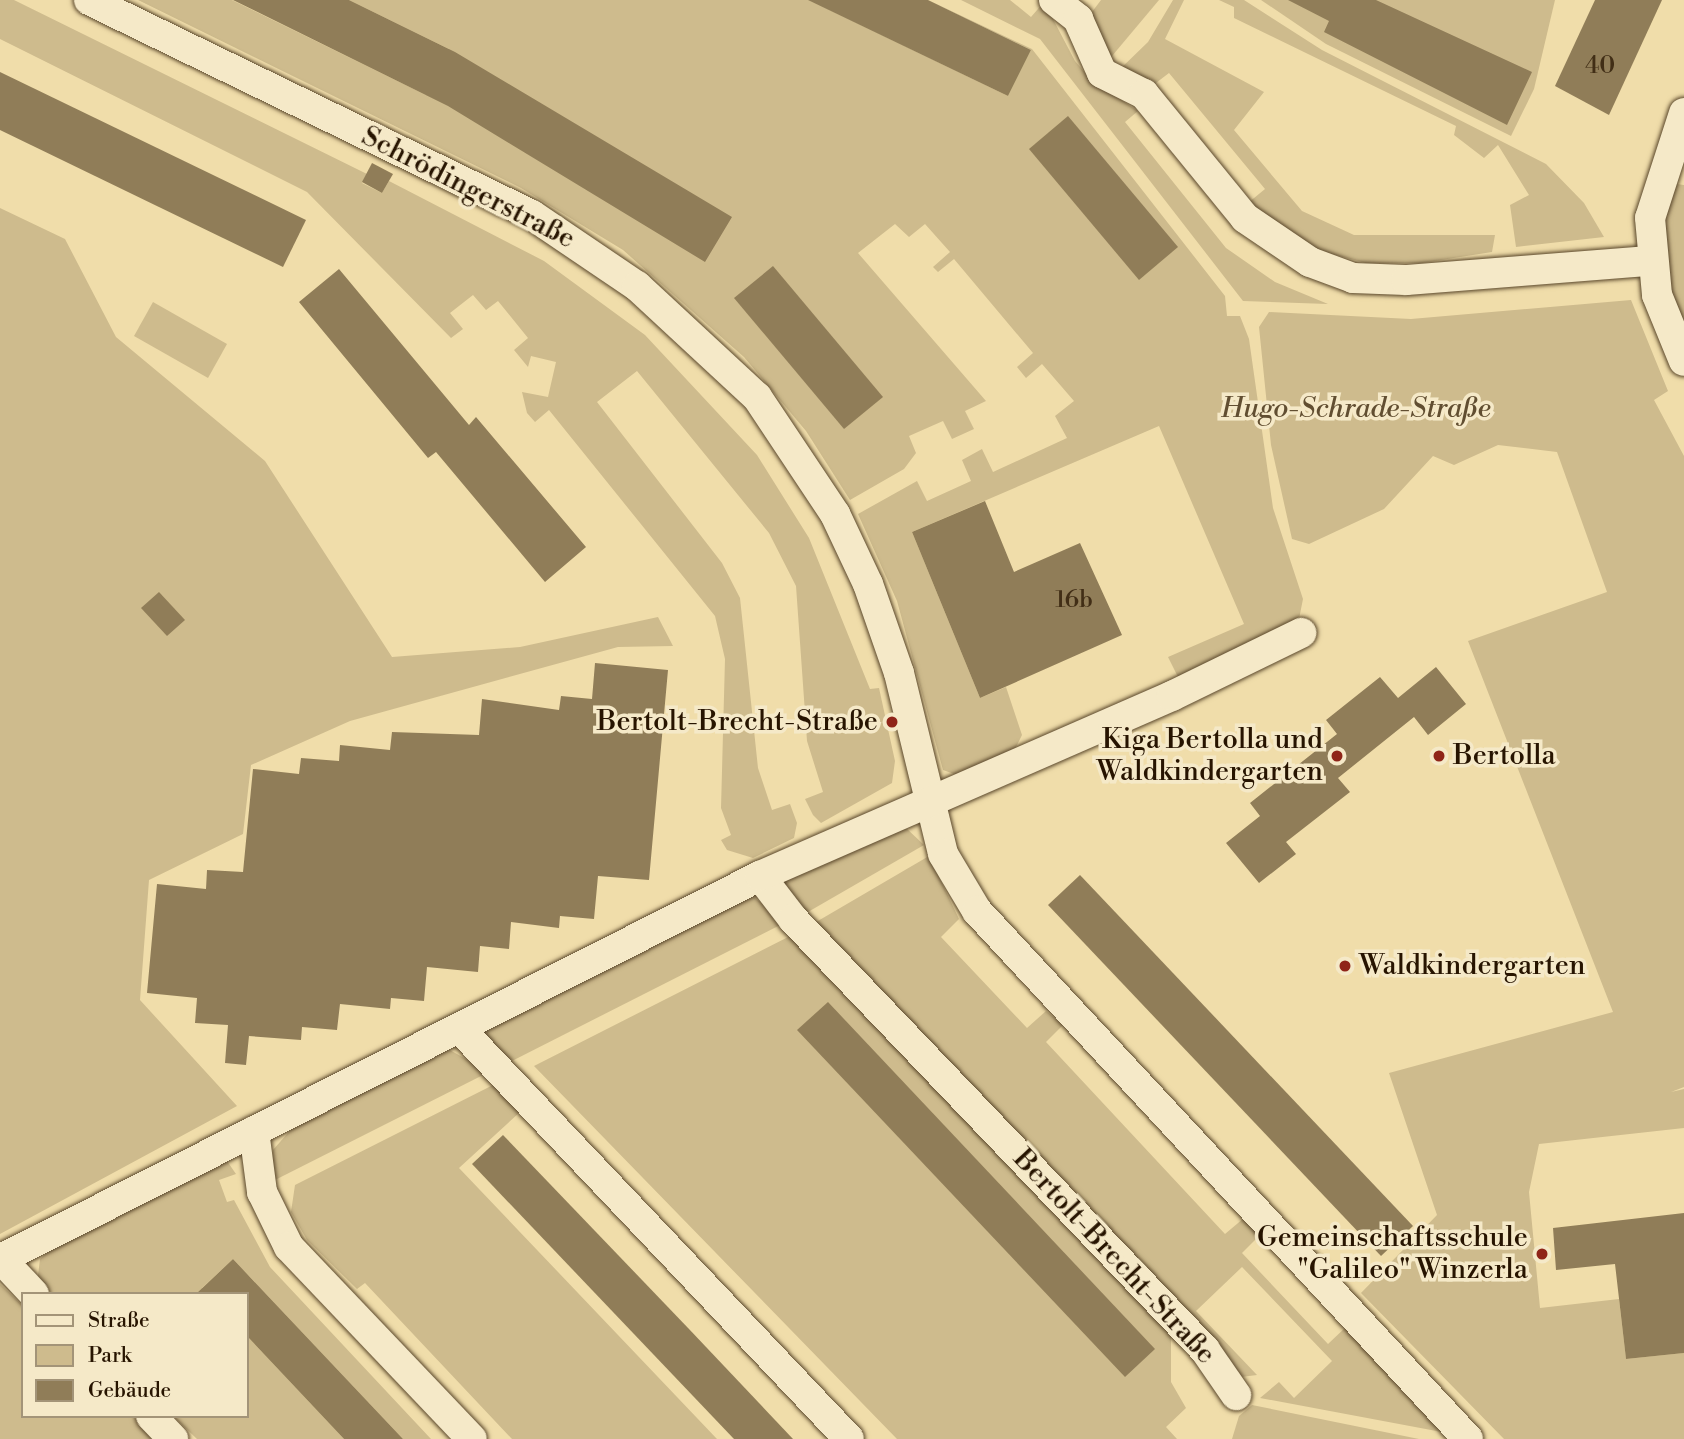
<!DOCTYPE html>
<meta charset="utf-8">
<style>
body{margin:0}
#map{position:relative;width:1684px;height:1439px;overflow:hidden;background:#f0ddaa;font-family:"Libre Bodoni",serif}
div>[style]{position:absolute}
.green>*{inset:0;background:#cebb8d}
.building>*{inset:0;background:#907d58}
.roads{filter:drop-shadow(0 0 2px #59462a) drop-shadow(0 0 2px #59462a)}
.minor>*{height:30px;margin:-15px;padding:0 15px;transform-origin:15px;border-radius:15px;background:#f5e9c8}
.dots>*{width:19px;height:19px;translate:-50% -50%;box-sizing:border-box;border:4px solid #f5e9c8;border-radius:50%}
span{translate:-50% -50%;white-space:nowrap;text-align:center;line-height:1.15;-webkit-text-stroke:7px #f5e9c8;paint-order:stroke}
.number-label{font-size:24px;color:#412e16}
.number-label span{-webkit-text-stroke-width:0}
.street-label{font-size:28px;color:#271400}
.park-label{font-size:28px;color:#614e31;font-style:italic}
.poi-label{font-size:28px;color:#271400}
.right{translate:-100% -50%;text-align:right}
.left{translate:0 -50%;text-align:left}
.legend{position:absolute;left:21px;top:1292px;width:228px;height:126px;box-sizing:border-box;background:#f5e9c8;border:2px solid #a39478;margin:0;padding:9px 12px;list-style:none;font-size:21px;color:#271400}
.legend li{display:flex;align-items:center;gap:14px;height:35px}
.legend b{width:35px;border:2px solid #a39478}
</style>
<div id="map">
<div class="green">
<i style="clip-path:polygon(0 0,14px 0,367px 174px,362px 183px,382px 193px,389px 181px,544px 261px,645px 335px,757px 455px,809px 538px,870px 689px,879px 688px,895px 761px,892px 783px,821px 823px,813px 815px,805px 799px,823px 792px,807px 741px,796px 586px,769px 533px,637px 371px,597px 402px,722px 563px,740px 598px,758px 768px,772px 810px,790px 804px,797px 823px,794px 838px,753px 858px,727px 850px,721px 840px,731px 835px,721px 808px,725px 659px,715px 616px,549px 410px,535px 422px,527px 413px,522px 392px,548px 397px,556px 362px,531px 356px,528px 367px,514px 350px,528px 338px,498px 301px,486px 310px,473px 295px,450px 313px,463px 329px,451px 338px,307px 192px,0 39px)"></i>
<i style="clip-path:polygon(138px 0,232px 0,426px 95px,449px 49px,349px 0,829px 0,826px 8px,1008px 96px,1031px 50px,928px 0,1032px 49px,1225px 296px,1227px 316px,1240px 316px,1249px 339px,1273px 508px,1303px 599px,1298px 624px,1178px 677px,1168px 657px,1244px 624px,1159px 426px,912px 532px,980px 698px,1006px 687px,1022px 735px,1015px 749px,957px 775px,943px 770px,897px 601px,858px 514px,917px 481px,927px 501px,971px 481px,962px 460px,982px 449px,993px 472px,1067px 438px,1055px 416px,1074px 401px,1042px 364px,1026px 378px,1017px 367px,1033px 353px,954px 259px,938px 272px,933px 267px,950px 252px,925px 224px,909px 237px,895px 224px,858px 253px,986px 401px,965px 411px,974px 429px,952px 439px,943px 421px,909px 436px,916px 453px,904px 469px,850px 500px,806px 431px,744px 357px,623px 250px,521px 188px)"></i>
<i style="clip-path:polygon(961px 0,1010px 0,1031px 17px,1044px 2px,1075px 61px,1092px 81px,1138px 111px,1125px 122px,1226px 248px,1275px 282px,1328px 304px,1243px 301px,1040px 39px)"></i>
<i style="clip-path:polygon(1101px 0,1159px 0,1107px 62px,1089px 16px)"></i>
<i style="clip-path:polygon(1173px 0,1184px 0,1165px 39px,1264px 92px,1234px 130px,1302px 211px,1354px 235px,1495px 235px,1492px 252px,1422px 263px,1366px 263px,1320px 251px,1248px 203px,1265px 189px,1169px 73px,1152px 86px,1116px 73px,1148px 42px)"></i>
<i style="clip-path:polygon(1219px 0,1244px 0,1322px 50px,1546px 164px,1584px 203px,1604px 237px,1516px 247px,1510px 205px,1529px 195px,1498px 145px,1484px 158px,1454px 135px,1456px 126px,1234px 18px,1234px 7px)"></i>
<i style="clip-path:polygon(1261px 0,1555px 0,1534px 89px,1511px 136px,1326px 44px)"></i>
<i style="clip-path:polygon(1669px 183px,1684px 185px,1684px 332px,1666px 285px,1662px 242px)"></i>
<i style="clip-path:polygon(0 208px,65px 239px,116px 337px,265px 461px,392px 657px,520px 647px,658px 617px,673px 646px,618px 647px,350px 721px,251px 765px,243px 834px,149px 880px,140px 1000px,237px 1106px,0 1234px)"></i>
<i style="clip-path:polygon(1631px 300px,1668px 391px,1654px 400px,1684px 456px,1684px 1087px,1671px 1092px,1684px 1089px,1684px 1128px,1539px 1144px,1529px 1192px,1540px 1308px,1619px 1299px,1626px 1359px,1684px 1353px,1684px 1439px,1504px 1439px,1361px 1293px,1437px 1215px,1389px 1073px,1613px 1012px,1468px 641px,1607px 592px,1557px 452px,1498px 445px,1454px 465px,1433px 456px,1384px 509px,1309px 544px,1292px 539px,1271px 445px,1259px 327px,1269px 312px,1411px 319px)"></i>
<i style="clip-path:polygon(153px 302px,227px 344px,208px 378px,134px 336px)"></i>
<i style="clip-path:polygon(905px 827px,924px 845px,801px 916px,782px 892px,783px 879px)"></i>
<i style="clip-path:polygon(929px 856px,959px 919px,941px 937px,1027px 1028px,1046px 1011px,1063px 1025px,1046px 1042px,1225px 1234px,1244px 1218px,1260px 1235px,1242px 1253px,1328px 1344px,1347px 1326px,1447px 1433px,1260px 1398px,1279px 1382px,1294px 1398px,1332px 1361px,1242px 1267px,1196px 1311px,1257px 1375px,1241px 1377px,811px 925px)"></i>
<i style="clip-path:polygon(751px 895px,786px 922px,504px 1065px,487px 1042px,487px 1029px)"></i>
<i style="clip-path:polygon(796px 933px,1171px 1330px,1171px 1382px,1186px 1408px,1166px 1427px,1177px 1439px,897px 1439px,534px 1066px)"></i>
<i style="clip-path:polygon(448px 1049px,489px 1072px,271px 1182px,273px 1150px,294px 1126px)"></i>
<i style="clip-path:polygon(499px 1082px,520px 1112px,459px 1168px,717px 1439px,512px 1439px,365px 1283px,357px 1289px,307px 1240px,291px 1212px,295px 1185px)"></i>
<i style="clip-path:polygon(227px 1161px,236px 1174px,219px 1180px,227px 1202px,234px 1200px,270px 1267px,431px 1439px,403px 1439px,233px 1259px,202px 1288px,207px 1294px,43px 1294px,37px 1284px,40px 1259px,55px 1246px)"></i>
<i style="clip-path:polygon(0 1284px,23px 1306px,23px 1416px,138px 1416px,162px 1439px,0 1439px)"></i>
<i style="clip-path:polygon(247px 1336px,344px 1439px,197px 1439px,173px 1416px,247px 1416px)"></i>
<i style="clip-path:polygon(1252px 1405px,1419px 1439px,1232px 1439px,1239px 1416px)"></i>
</div>
<div class="building">
<i style="clip-path:polygon(233px 0,349px 0,455px 52px,732px 217px,705px 262px,448px 106px)"></i>
<i style="clip-path:polygon(808px 0,928px 0,1031px 50px,1008px 96px)"></i>
<i style="clip-path:polygon(1288px 0,1376px 0,1532px 72px,1507px 125px,1324px 32px,1329px 21px)"></i>
<i style="clip-path:polygon(1595px 0,1662px 0,1609px 115px,1555px 86px)"></i>
<i style="clip-path:polygon(0 72px,306px 220px,283px 267px,0 130px)"></i>
<i style="clip-path:polygon(1068px 116px,1178px 247px,1139px 280px,1029px 149px)"></i>
<i style="clip-path:polygon(372px 163px,393px 174px,382px 193px,362px 182px)"></i>
<i style="clip-path:polygon(773px 266px,883px 397px,844px 429px,734px 298px)"></i>
<i style="clip-path:polygon(339px 269px,469px 425px,476px 417px,586px 547px,545px 582px,436px 452px,428px 458px,299px 302px)"></i>
<i style="clip-path:polygon(985px 501px,1014px 572px,1080px 543px,1122px 635px,980px 698px,912px 532px)"></i>
<i style="clip-path:polygon(159px 592px,185px 620px,167px 636px,141px 608px)"></i>
<i style="clip-path:polygon(595px 663px,668px 670px,649px 880px,598px 876px,594px 919px,560px 916px,559px 928px,511px 922px,509px 949px,480px 946px,478px 972px,427px 967px,424px 1001px,391px 998px,390px 1009px,340px 1004px,337px 1030px,302px 1027px,301px 1040px,249px 1036px,246px 1065px,225px 1063px,228px 1025px,195px 1023px,197px 998px,147px 993px,157px 884px,206px 889px,207px 870px,243px 872px,253px 769px,299px 774px,301px 758px,339px 761px,340px 745px,390px 750px,392px 732px,479px 735px,482px 699px,559px 710px,561px 696px,592px 699px)"></i>
<i style="clip-path:polygon(1436px 667px,1466px 704px,1428px 735px,1414px 717px,1338px 778px,1350px 792px,1286px 842px,1296px 854px,1259px 883px,1226px 843px,1260px 816px,1250px 803px,1337px 734px,1326px 720px,1380px 677px,1398px 698px)"></i>
<i style="clip-path:polygon(1080px 875px,1413px 1226px,1381px 1256px,1048px 905px)"></i>
<i style="clip-path:polygon(828px 1002px,1155px 1349px,1125px 1377px,797px 1030px)"></i>
<i style="clip-path:polygon(503px 1135px,689px 1329px,793px 1439px,734px 1439px,472px 1164px)"></i>
<i style="clip-path:polygon(1684px 1213px,1684px 1353px,1626px 1359px,1615px 1264px,1556px 1270px,1553px 1228px)"></i>
<i style="clip-path:polygon(233px 1259px,266px 1294px,403px 1439px,344px 1439px,247px 1336px,247px 1294px,196px 1294px)"></i>
</div>
<div class="roads">
<div class="minor">
<i style="left:89px;top:0;width:492px;rotate:25.9deg"></i>
<i style="left:532px;top:215px;width:127px;rotate:34.1deg"></i>
<i style="left:637px;top:286px;width:163px;rotate:42.8deg"></i>
<i style="left:757px;top:397px;width:141px;rotate:56.3deg"></i>
<i style="left:835px;top:514px;width:77px;rotate:64.8deg"></i>
<i style="left:868px;top:584px;width:94px;rotate:70.8deg"></i>
<i style="left:899px;top:673px;width:186px;rotate:76.3deg"></i>
<i style="left:943px;top:854px;width:66px;rotate:59.2deg"></i>
<i style="left:977px;top:911px;width:721px;rotate:47.08deg"></i>
<i style="left:1054px;top:0;width:31px;rotate:38deg"></i>
<i style="left:1078px;top:19px;width:59px;rotate:66deg"></i>
<i style="left:1102px;top:73px;width:47px;rotate:26.6deg"></i>
<i style="left:1144px;top:94px;width:160px;rotate:50.8deg"></i>
<i style="left:1245px;top:218px;width:78px;rotate:34.1deg"></i>
<i style="left:1310px;top:262px;width:46px;rotate:20.4deg"></i>
<i style="left:1353px;top:278px;width:53px;rotate:2.2deg"></i>
<i style="left:1406px;top:280px;width:245px;rotate:-4.5deg"></i>
<i style="left:1684px;top:113px;width:110px;rotate:107.9deg"></i>
<i style="left:1650px;top:218px;width:77px;rotate:84.8deg"></i>
<i style="left:1657px;top:295px;width:71px;rotate:67.8deg"></i>
<i style="left:760px;top:876px;width:54px;rotate:52.5deg"></i>
<i style="left:793px;top:919px;width:596px;rotate:46.29deg"></i>
<i style="left:1205px;top:1350px;width:55px;rotate:55.4deg"></i>
<i style="left:460px;top:1029px;width:565px;rotate:46.51deg"></i>
<i style="left:254px;top:1131px;width:62px;rotate:82.5deg"></i>
<i style="left:262px;top:1192px;width:61px;rotate:63.9deg"></i>
<i style="left:289px;top:1247px;width:265px;rotate:46.4deg"></i>
<i style="left:34px;top:1294px;width:48px;rotate:-133.3deg"></i>
<i style="left:1px;top:1259px;width:850px;rotate:-26.78deg"></i>
<i style="left:760px;top:876px;width:450px;rotate:-23.6deg"></i>
<i style="left:1172px;top:696px;width:144px;rotate:-26deg"></i>
<i style="left:151px;top:1416px;width:32px;rotate:46deg"></i>
</div>
</div>
<div class="dots">
<i style="left:892px;top:722px;background:#8f2418"></i>
<i style="left:1337px;top:756px;background:#8f2418"></i>
<i style="left:1439px;top:756px;background:#8f2418"></i>
<i style="left:1345px;top:966px;background:#8f2418"></i>
<i style="left:1542px;top:1254px;background:#8f2418"></i>
</div>
<div class="number-label">
<span style="left:1600px;top:67px">40</span>
<span style="left:1074px;top:601px">16b</span>
</div>
<div class="street-label">
<span style="left:468px;top:188px;rotate:27deg">Schrödingerstraße</span>
<span style="left:1114px;top:1257px;rotate:47deg">Bertolt-Brecht-Straße</span>
</div>
<div class="park-label">
<span style="left:1356px;top:409px">Hugo-Schrade-Straße</span>
</div>
<div class="poi-label">
<span class="right" style="left:878px;top:722px">Bertolt-Brecht-Straße</span>
<span class="right" style="left:1323px;top:756px">Kiga Bertolla und<br>Waldkindergarten</span>
<span class="left" style="left:1453px;top:756px">Bertolla</span>
<span class="left" style="left:1359px;top:966px">Waldkindergarten</span>
<span class="right" style="left:1528px;top:1254px">Gemeinschaftsschule<br>"Galileo" Winzerla</span>
</div>
<ul class="legend">
<li><b style="height:9px;background:#f5e9c8"></b>Straße</li>
<li><b style="height:19px;background:#cebb8d"></b>Park</li>
<li><b style="height:19px;background:#907d58"></b>Gebäude</li>
</ul>
</div>
